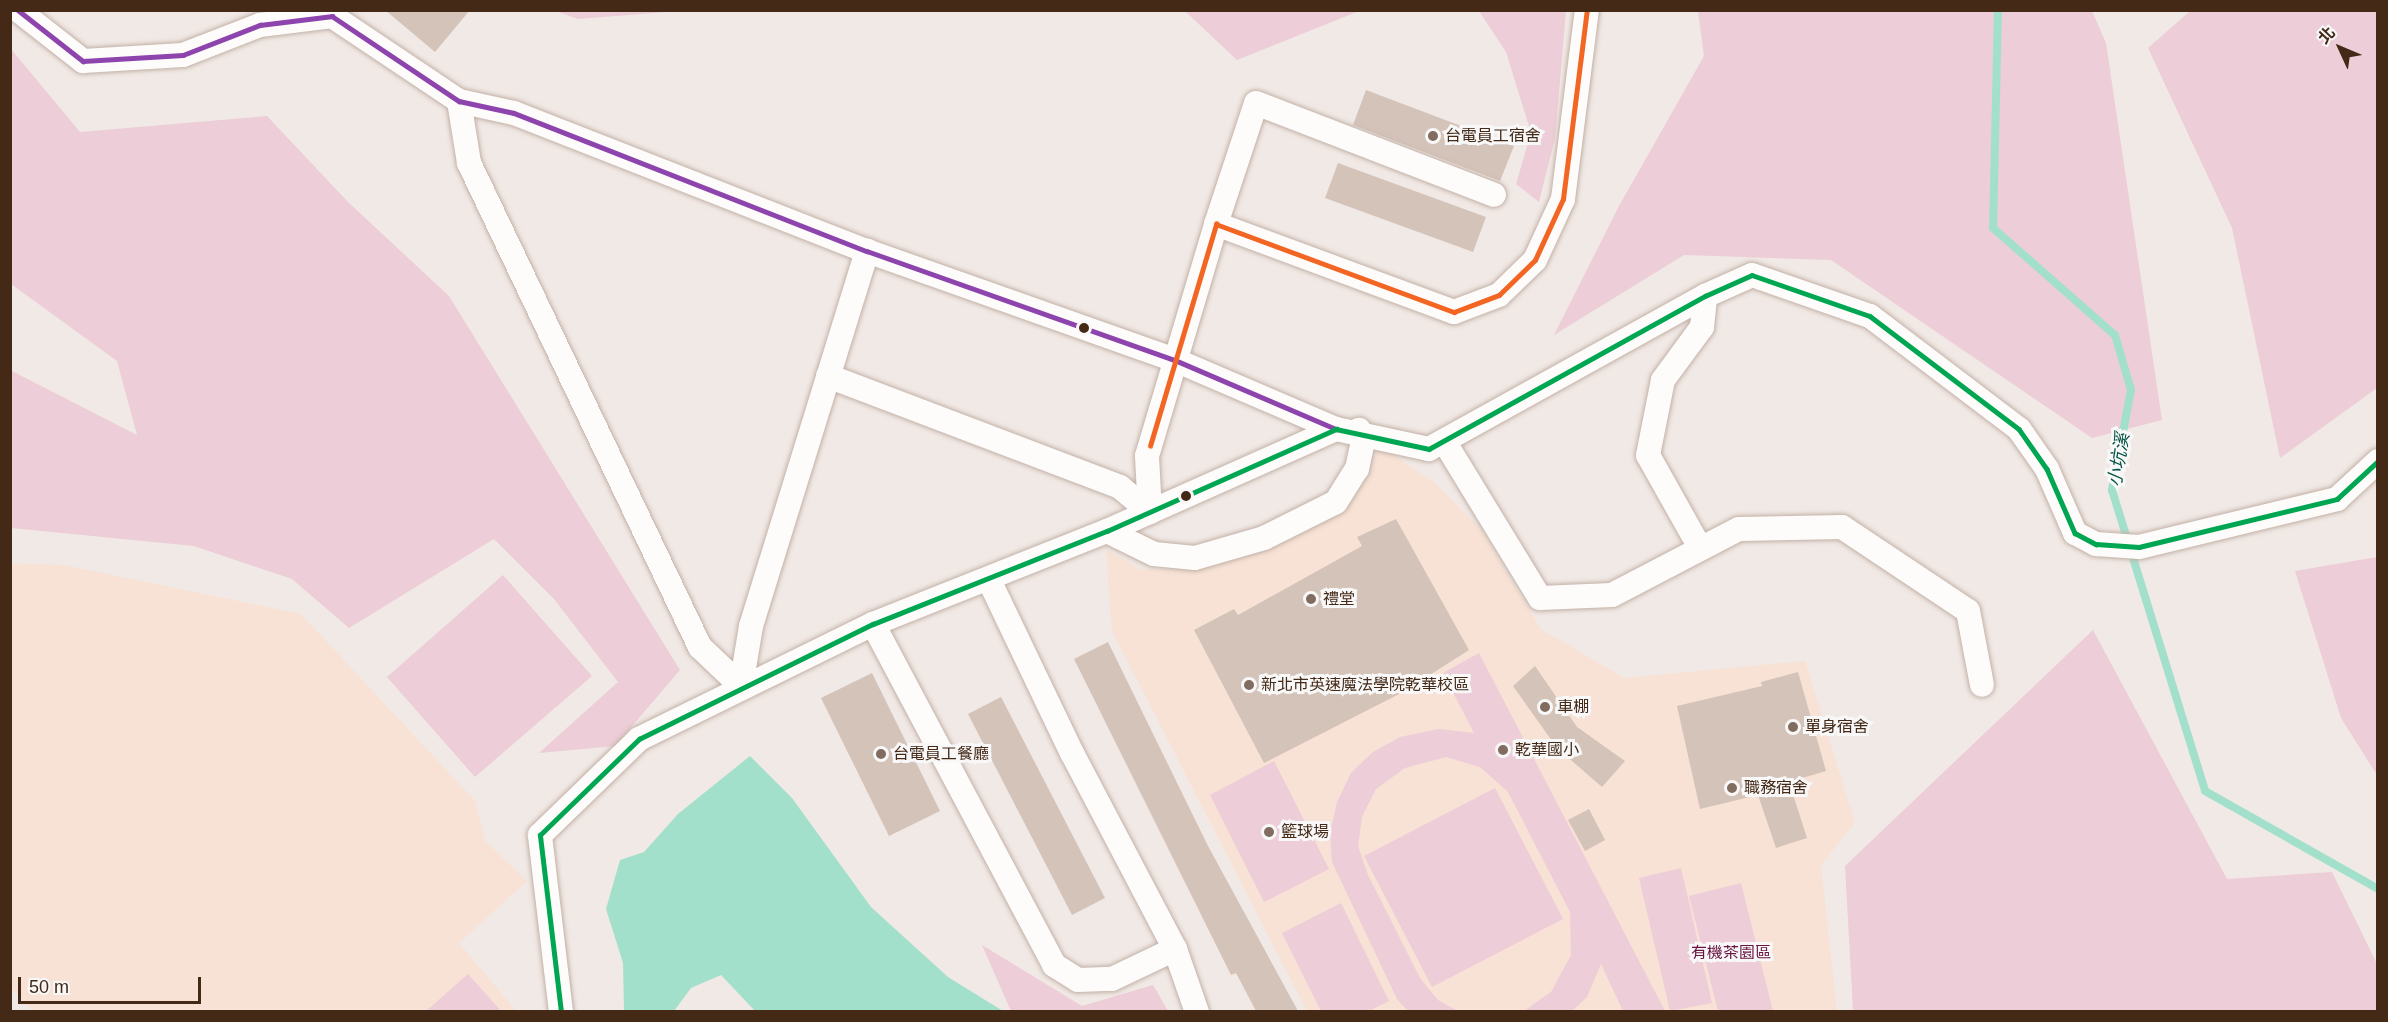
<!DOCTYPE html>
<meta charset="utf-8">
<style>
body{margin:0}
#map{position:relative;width:2388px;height:1022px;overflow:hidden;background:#f1e9e5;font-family:Arial,"Noto Sans TC",sans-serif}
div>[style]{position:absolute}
.built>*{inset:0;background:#f7e2d5}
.green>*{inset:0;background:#edcdd7}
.water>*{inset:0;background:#a3e0cc}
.stream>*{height:8px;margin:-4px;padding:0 4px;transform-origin:4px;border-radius:4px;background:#a3e0cc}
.building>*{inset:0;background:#d4c3b9}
.roads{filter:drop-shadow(0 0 2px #c2b1a7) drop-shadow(0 0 2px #c2b1a7)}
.minor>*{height:24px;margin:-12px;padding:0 12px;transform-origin:12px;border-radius:12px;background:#fdfcfb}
.bus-1>*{height:4.5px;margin:-2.25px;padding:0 2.25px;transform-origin:2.25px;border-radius:2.25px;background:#8e44ad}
.bus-2>*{height:4.5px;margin:-2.25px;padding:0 2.25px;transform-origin:2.25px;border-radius:2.25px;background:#f26522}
.bus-3>*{height:4.5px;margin:-2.25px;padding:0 2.25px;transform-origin:2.25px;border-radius:2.25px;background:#00a651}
.dots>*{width:16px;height:16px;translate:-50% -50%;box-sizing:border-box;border:3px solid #f8f8f8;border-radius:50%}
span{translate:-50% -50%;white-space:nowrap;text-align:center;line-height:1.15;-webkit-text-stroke:6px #f8f8f8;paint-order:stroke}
.poi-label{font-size:16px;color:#442917}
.left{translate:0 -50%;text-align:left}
.park-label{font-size:16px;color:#681341}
.water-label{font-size:18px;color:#005241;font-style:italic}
.frame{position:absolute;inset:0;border:12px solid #442917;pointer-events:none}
.north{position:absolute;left:2310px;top:18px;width:60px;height:60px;-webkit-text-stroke:4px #f8f8f8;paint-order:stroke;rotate:314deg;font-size:16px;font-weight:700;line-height:24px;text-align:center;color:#442917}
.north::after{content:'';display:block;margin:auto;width:21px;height:27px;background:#442917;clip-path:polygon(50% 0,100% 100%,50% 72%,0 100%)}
.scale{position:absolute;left:18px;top:977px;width:183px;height:27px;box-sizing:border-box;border:3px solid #442917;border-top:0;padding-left:8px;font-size:18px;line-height:21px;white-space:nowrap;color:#442917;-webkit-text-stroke:4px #f8f8f8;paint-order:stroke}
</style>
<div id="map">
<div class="built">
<i style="clip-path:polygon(1381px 447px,1434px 482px,1480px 528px,1541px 629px,1624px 678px,1805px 661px,1855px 823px,1821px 865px,1837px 1011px,1307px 1011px,1112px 631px,1106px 549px,1141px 570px,1202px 568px,1266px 549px,1302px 534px,1341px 507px)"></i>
<i style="clip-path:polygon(10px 563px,64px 565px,301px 614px,475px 801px,485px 841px,527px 881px,459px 943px,516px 1011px,32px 1011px,10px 986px)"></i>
</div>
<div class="green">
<i style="clip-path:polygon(556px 11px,679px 11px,578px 19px)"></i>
<i style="clip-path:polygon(1185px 11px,1359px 11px,1237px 60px)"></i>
<i style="clip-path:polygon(1479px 11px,1566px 11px,1555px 138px,1539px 202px,1516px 184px,1531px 133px,1506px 52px)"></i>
<i style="clip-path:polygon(1698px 11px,2092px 11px,2106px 43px,2162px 420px,2092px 438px,1831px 260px,1684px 255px,1554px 335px,1619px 206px,1704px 56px)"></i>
<i style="clip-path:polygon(2190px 11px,2377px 11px,2377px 388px,2280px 458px,2232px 228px,2148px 48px)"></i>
<i style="clip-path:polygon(11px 49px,80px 132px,267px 116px,348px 202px,449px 296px,680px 670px,615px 746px,539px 753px,618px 682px,554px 599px,494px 539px,349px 628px,292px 579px,194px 546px,11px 528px,10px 370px,137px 435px,117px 361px,11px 284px)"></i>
<i style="clip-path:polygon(2377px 557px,2378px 557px,2377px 775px,2341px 718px,2295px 571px)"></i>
<i style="clip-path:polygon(503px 575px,592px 676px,475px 777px,387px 677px)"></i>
<i style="clip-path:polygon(2093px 630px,2227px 879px,2332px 872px,2377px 964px,2377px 1011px,1853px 1011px,1845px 866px)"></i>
<i style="clip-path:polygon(1479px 653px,1665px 1011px,1623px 1011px,1601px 964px,1587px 997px,1572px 1011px,1524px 1011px,1551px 992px,1571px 955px,1570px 912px,1508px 792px,1480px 767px,1446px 757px,1405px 768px,1376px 789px,1362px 817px,1358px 846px,1368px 875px,1420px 978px,1438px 1000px,1458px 1011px,1408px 1011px,1397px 999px,1332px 862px,1330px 833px,1337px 802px,1351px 773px,1373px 752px,1400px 737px,1439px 729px,1474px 733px,1443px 673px)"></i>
<i style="clip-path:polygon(1274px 761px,1329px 869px,1264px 902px,1210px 795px)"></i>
<i style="clip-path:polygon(1495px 788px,1563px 919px,1432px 987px,1364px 856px)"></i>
<i style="clip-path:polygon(1681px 868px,1712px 1003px,1670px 1011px,1639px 878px)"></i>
<i style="clip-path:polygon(1741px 883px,1773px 1011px,1718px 1011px,1689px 896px)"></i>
<i style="clip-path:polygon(1341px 903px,1389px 1001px,1369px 1011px,1321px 1011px,1282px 933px)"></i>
<i style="clip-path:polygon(982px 945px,1082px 1006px,1153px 985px,1168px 1011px,1011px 1011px)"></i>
<i style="clip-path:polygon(468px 974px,501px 1011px,425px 1012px)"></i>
</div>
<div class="water">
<i style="clip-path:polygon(750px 756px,792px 798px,871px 907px,948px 977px,1003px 1011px,755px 1011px,721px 975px,691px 988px,674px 1011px,624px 1011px,623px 963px,606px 909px,620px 860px,644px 852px,678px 814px)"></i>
</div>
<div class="stream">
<i style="left:1998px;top:10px;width:218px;rotate:91.3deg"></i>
<i style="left:1993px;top:228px;width:162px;rotate:41.3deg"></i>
<i style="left:2115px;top:335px;width:57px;rotate:73.8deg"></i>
<i style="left:2131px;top:390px;width:102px;rotate:100.8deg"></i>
<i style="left:2112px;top:490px;width:315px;rotate:72.8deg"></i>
<i style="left:2205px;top:791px;width:199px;rotate:29.5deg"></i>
</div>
<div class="building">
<i style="clip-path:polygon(385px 10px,470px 10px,435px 52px)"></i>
<i style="clip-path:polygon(1366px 90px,1514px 146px,1500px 181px,1353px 125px)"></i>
<i style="clip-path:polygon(1338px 163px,1486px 217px,1473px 252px,1325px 198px)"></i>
<i style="clip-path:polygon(1396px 519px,1469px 650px,1403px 692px,1264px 763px,1194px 630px,1234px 609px,1238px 615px,1362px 546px,1357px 537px)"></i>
<i style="clip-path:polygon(1108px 642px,1208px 846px,1298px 1011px,1256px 1011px,1236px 973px,1231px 975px,1074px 659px)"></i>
<i style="clip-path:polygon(1535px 666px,1577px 727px,1625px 761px,1602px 787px,1557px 748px,1513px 686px)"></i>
<i style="clip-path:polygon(1798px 672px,1826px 771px,1789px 782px,1807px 838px,1776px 848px,1758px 795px,1700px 809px,1677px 706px,1762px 686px,1761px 682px)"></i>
<i style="clip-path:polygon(872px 673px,940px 811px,889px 836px,821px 698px)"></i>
<i style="clip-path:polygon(1001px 697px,1105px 898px,1072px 915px,968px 714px)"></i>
<i style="clip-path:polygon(1589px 809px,1605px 840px,1585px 851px,1568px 820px)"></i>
</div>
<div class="roads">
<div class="minor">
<i style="left:18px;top:10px;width:83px;rotate:38.1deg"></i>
<i style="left:83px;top:61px;width:100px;rotate:-3.4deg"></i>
<i style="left:183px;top:55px;width:83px;rotate:-21.3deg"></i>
<i style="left:260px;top:25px;width:73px;rotate:-7.1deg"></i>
<i style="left:332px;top:16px;width:153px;rotate:33.8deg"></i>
<i style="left:459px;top:101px;width:56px;rotate:12.3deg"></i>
<i style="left:514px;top:113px;width:379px;rotate:21.4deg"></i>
<i style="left:867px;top:251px;width:327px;rotate:19.5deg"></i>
<i style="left:1175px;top:360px;width:175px;rotate:23.2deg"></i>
<i style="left:459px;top:101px;width:63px;rotate:80.8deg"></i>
<i style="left:469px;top:163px;width:536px;rotate:64.49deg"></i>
<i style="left:700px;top:647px;width:57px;rotate:43.6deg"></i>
<i style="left:1216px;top:224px;width:127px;rotate:-71.7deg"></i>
<i style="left:1256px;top:103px;width:255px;rotate:21.1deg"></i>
<i style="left:828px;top:376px;width:312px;rotate:20.8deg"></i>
<i style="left:1120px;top:487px;width:39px;rotate:40deg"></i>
<i style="left:1444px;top:441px;width:184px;rotate:58.6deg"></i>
<i style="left:1540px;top:598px;width:72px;rotate:-2.4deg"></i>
<i style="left:1612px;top:595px;width:143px;rotate:-27.5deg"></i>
<i style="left:1739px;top:529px;width:103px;rotate:-1.1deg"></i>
<i style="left:1842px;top:527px;width:151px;rotate:33.7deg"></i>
<i style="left:1968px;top:611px;width:75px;rotate:79.3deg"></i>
<i style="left:1150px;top:512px;width:56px;rotate:-93.1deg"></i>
<i style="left:1147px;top:456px;width:242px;rotate:-73.4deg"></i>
<i style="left:1216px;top:224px;width:254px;rotate:20.3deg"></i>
<i style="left:1454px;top:312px;width:48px;rotate:-20.7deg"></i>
<i style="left:1499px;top:295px;width:50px;rotate:-44.2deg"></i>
<i style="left:1535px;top:260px;width:67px;rotate:-65.3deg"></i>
<i style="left:1563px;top:199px;width:191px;rotate:-82.8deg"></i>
<i style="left:1107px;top:531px;width:52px;rotate:26.1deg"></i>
<i style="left:1154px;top:554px;width:41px;rotate:5.6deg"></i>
<i style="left:1195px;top:558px;width:72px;rotate:-16.2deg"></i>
<i style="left:1264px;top:538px;width:80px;rotate:-26.6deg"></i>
<i style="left:1336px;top:502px;width:39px;rotate:-58deg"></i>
<i style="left:1357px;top:469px;width:29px;rotate:-78deg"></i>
<i style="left:1363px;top:441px;width:12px;rotate:-110deg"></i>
<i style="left:1699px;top:546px;width:104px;rotate:-119.3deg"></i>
<i style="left:1648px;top:455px;width:76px;rotate:-78.7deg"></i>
<i style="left:1663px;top:380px;width:66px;rotate:-53.7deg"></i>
<i style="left:1702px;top:327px;width:31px;rotate:-84deg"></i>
<i style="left:989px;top:580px;width:192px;rotate:64.4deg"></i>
<i style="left:1072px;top:753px;width:221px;rotate:62.3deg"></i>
<i style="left:1175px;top:949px;width:67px;rotate:70.8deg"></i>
<i style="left:873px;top:624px;width:386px;rotate:62deg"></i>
<i style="left:1054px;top:965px;width:28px;rotate:32deg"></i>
<i style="left:1078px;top:980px;width:34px;rotate:-2deg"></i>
<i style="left:1112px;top:979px;width:70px;rotate:-25.5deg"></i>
<i style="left:741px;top:686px;width:61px;rotate:-80.5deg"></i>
<i style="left:751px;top:626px;width:393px;rotate:-72.8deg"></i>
<i style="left:561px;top:1012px;width:178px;rotate:-96.8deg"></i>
<i style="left:540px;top:835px;width:138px;rotate:-44.1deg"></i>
<i style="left:639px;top:739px;width:261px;rotate:-26.2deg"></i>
<i style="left:873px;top:624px;width:252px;rotate:-21.7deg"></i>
<i style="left:1107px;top:531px;width:251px;rotate:-24deg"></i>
<i style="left:1336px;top:429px;width:95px;rotate:12.1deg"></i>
<i style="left:1429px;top:449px;width:316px;rotate:-29deg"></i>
<i style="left:1705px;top:296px;width:51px;rotate:-24.1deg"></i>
<i style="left:1752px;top:275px;width:125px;rotate:19.2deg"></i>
<i style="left:1870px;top:316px;width:187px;rotate:37.2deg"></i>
<i style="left:2019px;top:429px;width:49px;rotate:55deg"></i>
<i style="left:2047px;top:469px;width:70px;rotate:66.4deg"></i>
<i style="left:2075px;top:533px;width:24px;rotate:28deg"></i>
<i style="left:2096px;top:544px;width:43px;rotate:4deg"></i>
<i style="left:2139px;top:547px;width:204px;rotate:-13.6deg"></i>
<i style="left:2337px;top:499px;width:56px;rotate:-42.8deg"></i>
</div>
</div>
<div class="bus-1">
<i style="left:18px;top:10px;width:83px;rotate:38.1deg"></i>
<i style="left:83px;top:61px;width:100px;rotate:-3.4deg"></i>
<i style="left:183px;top:55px;width:83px;rotate:-21.3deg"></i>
<i style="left:260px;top:25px;width:73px;rotate:-7.1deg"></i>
<i style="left:332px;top:16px;width:153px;rotate:33.8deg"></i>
<i style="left:459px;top:101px;width:56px;rotate:12.3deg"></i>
<i style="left:514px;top:113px;width:379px;rotate:21.4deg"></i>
<i style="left:867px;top:251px;width:327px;rotate:19.5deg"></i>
<i style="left:1175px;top:360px;width:175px;rotate:23.2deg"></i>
</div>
<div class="bus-2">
<i style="left:1150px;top:446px;width:232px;rotate:-73.4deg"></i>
<i style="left:1216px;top:224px;width:254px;rotate:20.3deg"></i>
<i style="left:1454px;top:312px;width:48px;rotate:-20.7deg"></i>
<i style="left:1499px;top:295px;width:50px;rotate:-44.2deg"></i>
<i style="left:1535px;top:260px;width:67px;rotate:-65.3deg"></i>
<i style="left:1563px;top:199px;width:191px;rotate:-82.8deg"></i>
</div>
<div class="bus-3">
<i style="left:561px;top:1012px;width:178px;rotate:-96.8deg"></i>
<i style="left:540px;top:835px;width:138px;rotate:-44.1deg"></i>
<i style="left:639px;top:739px;width:261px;rotate:-26.2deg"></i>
<i style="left:873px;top:624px;width:252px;rotate:-21.7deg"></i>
<i style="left:1107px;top:531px;width:251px;rotate:-24deg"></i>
<i style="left:1336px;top:429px;width:95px;rotate:12.1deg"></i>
<i style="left:1429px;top:449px;width:316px;rotate:-29deg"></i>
<i style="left:1705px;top:296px;width:51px;rotate:-24.1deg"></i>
<i style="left:1752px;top:275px;width:125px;rotate:19.2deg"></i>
<i style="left:1870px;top:316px;width:187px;rotate:37.2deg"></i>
<i style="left:2019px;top:429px;width:49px;rotate:55deg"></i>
<i style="left:2047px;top:469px;width:70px;rotate:66.4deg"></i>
<i style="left:2075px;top:533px;width:24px;rotate:28deg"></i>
<i style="left:2096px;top:544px;width:43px;rotate:4deg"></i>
<i style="left:2139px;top:547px;width:204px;rotate:-13.6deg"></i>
<i style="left:2337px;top:499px;width:56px;rotate:-42.8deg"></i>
</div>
<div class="dots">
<i style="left:1433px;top:136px;background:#816c5f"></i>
<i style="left:1084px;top:328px;background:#442917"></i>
<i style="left:1186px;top:496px;background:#442917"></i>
<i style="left:1311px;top:599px;background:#816c5f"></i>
<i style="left:1249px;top:685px;background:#816c5f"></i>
<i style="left:1545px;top:707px;background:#816c5f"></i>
<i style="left:1793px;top:727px;background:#816c5f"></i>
<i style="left:1503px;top:750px;background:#816c5f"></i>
<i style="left:881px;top:754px;background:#816c5f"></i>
<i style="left:1732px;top:788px;background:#816c5f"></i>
<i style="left:1269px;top:832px;background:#816c5f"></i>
</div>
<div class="poi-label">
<span class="left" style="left:1445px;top:136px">台電員工宿舍</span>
<span class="left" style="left:1323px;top:599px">禮堂</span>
<span class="left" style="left:1261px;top:685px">新北市英速魔法學院乾華校區</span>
<span class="left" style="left:1557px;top:707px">車棚</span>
<span class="left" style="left:1805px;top:727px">單身宿舍</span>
<span class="left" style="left:1515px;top:750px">乾華國小</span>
<span class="left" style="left:893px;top:754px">台電員工餐廳</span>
<span class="left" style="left:1744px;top:788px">職務宿舍</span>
<span class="left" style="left:1281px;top:832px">籃球場</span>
</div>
<div class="park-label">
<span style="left:1731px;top:953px">有機茶園區</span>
</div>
<div class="water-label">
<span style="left:2119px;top:460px;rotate:-81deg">小坑溪</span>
</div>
<div class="frame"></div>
<div class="north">北</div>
<div class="scale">50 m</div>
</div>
